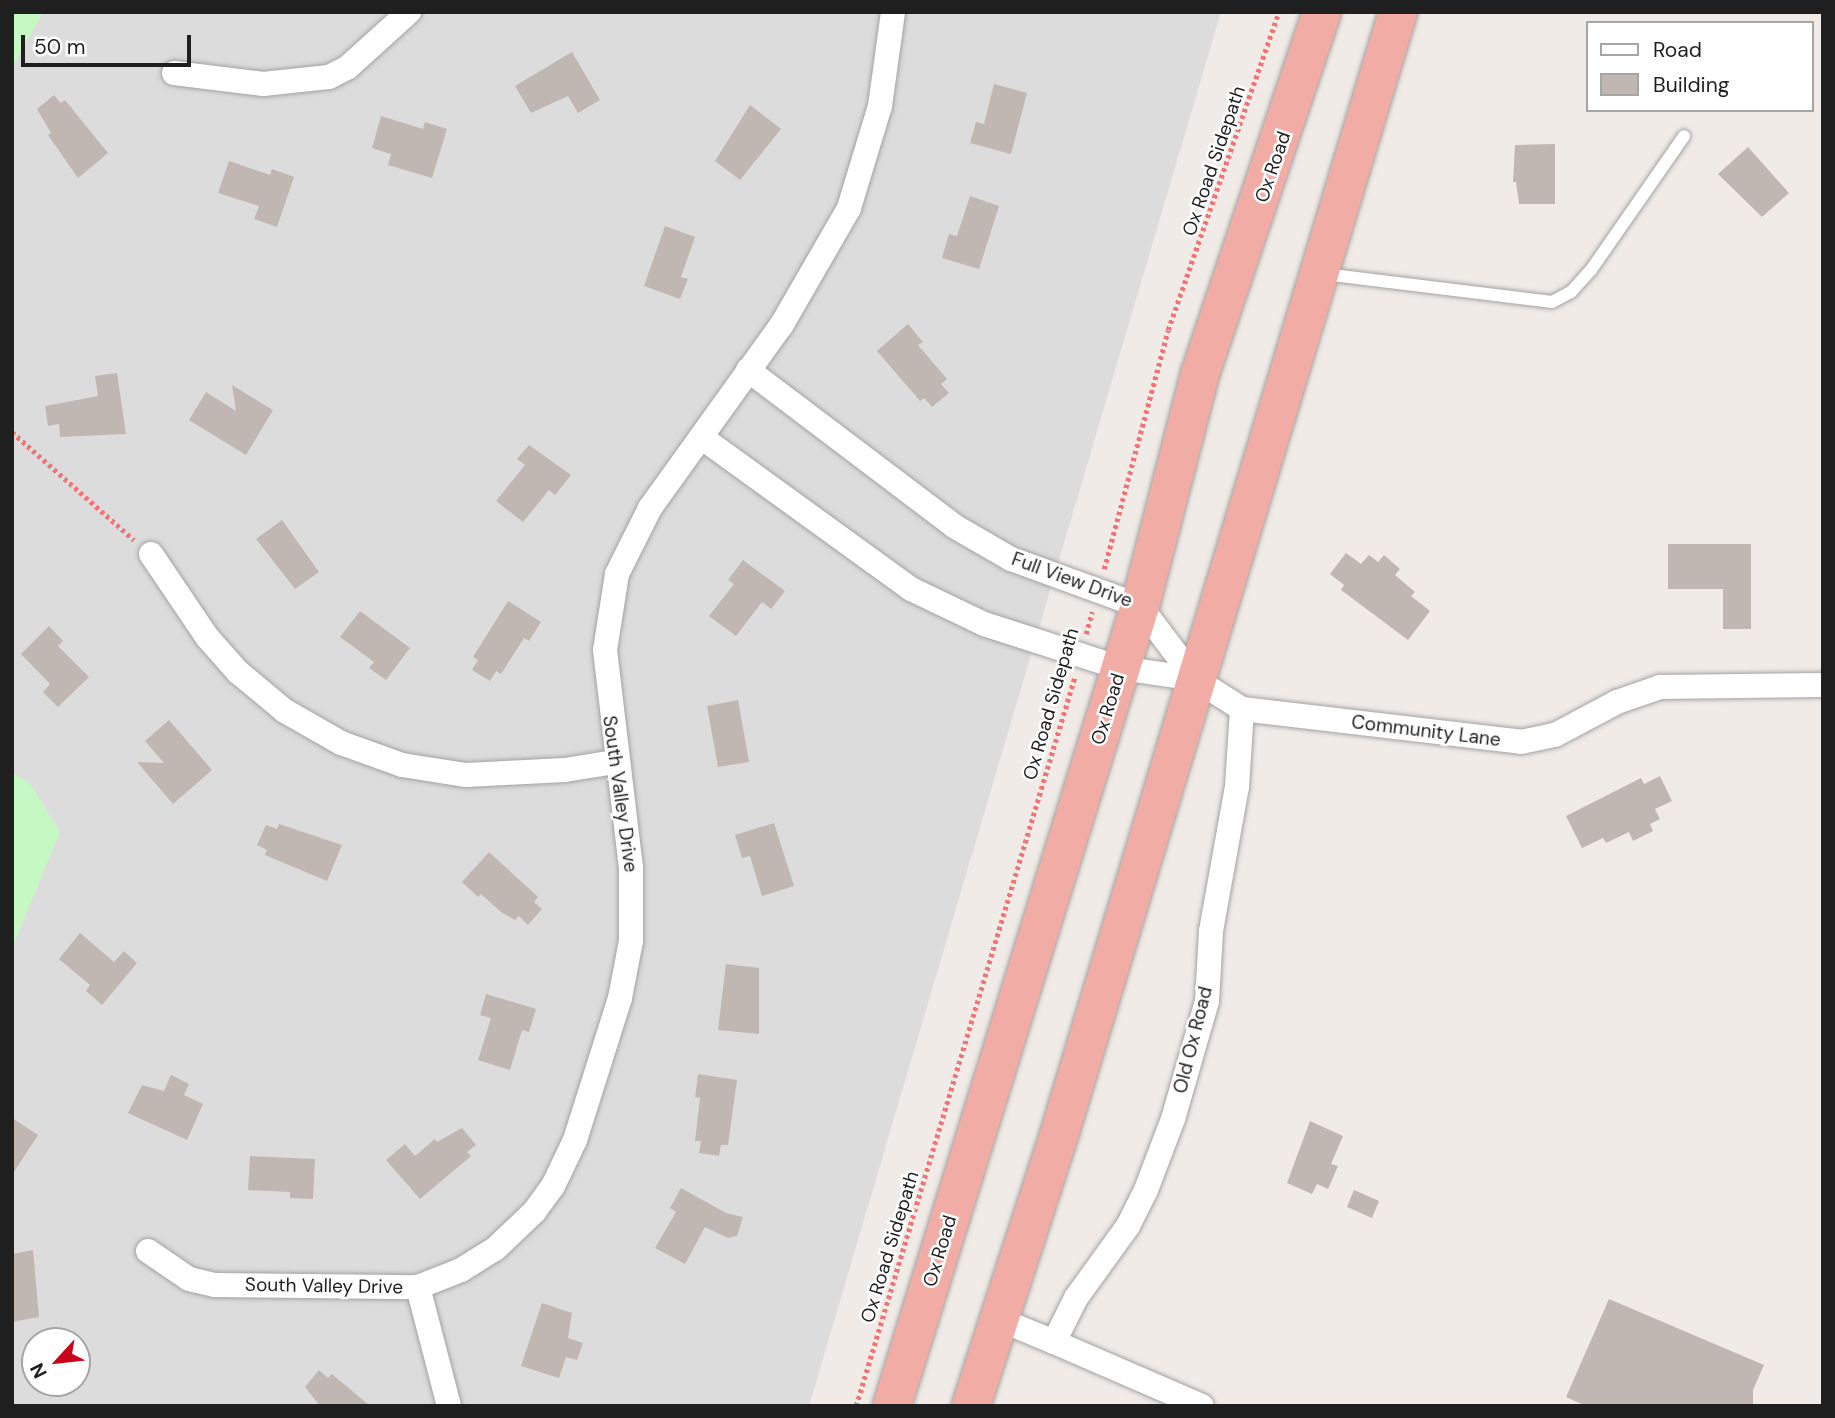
<!DOCTYPE html>
<style>
body{margin:0}
#map{position:relative;width:1835px;height:1418px;overflow:hidden;background:#f0ebe6;font-family:"DM Sans",sans-serif}
div>[style]{position:absolute}
.residential>*{inset:0;background:#dddcdc}
.park>*{inset:0;background:#c6f8c4}
.building>*{inset:0;background:#c0b7b2}
.path>*{height:4.5px;margin-top:-2.25px;transform-origin:0;background:repeating-linear-gradient(90deg,#f77072 0 3.5px,transparent 0 7px)}
.roads{filter:drop-shadow(0 0 2px #a3a3a3) drop-shadow(0 0 2px #a3a3a3)}
.service>*{height:12px;margin:-6px;padding:0 6px;transform-origin:6px;border-radius:6px;background:#fff}
.minor>*{height:24px;margin:-12px;padding:0 12px;transform-origin:12px;border-radius:12px;background:#fff}
.trunk>*{height:38px;margin:-19px;padding:0 19px;transform-origin:19px;border-radius:19px;background:#f0aca5}
span{translate:-50% -50%;white-space:nowrap;text-align:center;line-height:1.15;-webkit-text-stroke:5px #fff;paint-order:stroke}
.street-label{font-size:19px;color:#1f1f1f}
.frame{position:absolute;inset:0;border:14px solid #1f1f1f;pointer-events:none}
.legend{position:absolute;left:1586px;top:21px;width:228px;height:91px;box-sizing:border-box;background:#fff;border:2px solid #a5a5a5;margin:0;padding:9px 12px;list-style:none;font-size:21px;color:#1f1f1f}
.legend li{display:flex;align-items:center;gap:14px;height:35px}
.legend b{width:35px;border:2px solid #a5a5a5}
.north{position:absolute;left:21px;top:1327px;width:70px;height:70px;box-sizing:border-box;background:#fff;border:2px solid #a5a5a5;border-radius:50%;rotate:243deg;font-size:19px;font-weight:700;line-height:28px;text-align:center;color:#1f1f1f}
.north::after{content:'';display:block;margin:auto;width:24px;height:32px;background:#ca041b;clip-path:polygon(50% 0,100% 100%,50% 72%,0 100%)}
.scale{position:absolute;left:21px;top:35px;width:170px;height:32px;box-sizing:border-box;border:4px solid #1f1f1f;border-top:0;padding-left:9px;font-size:21px;line-height:24px;white-space:nowrap;color:#1f1f1f;-webkit-text-stroke:5px #fff;paint-order:stroke}
</style>
<div id="map">
<div class="residential">
<i style="clip-path:polygon(evenodd,12px 12px,1221px 12px,809px 1406px,12px 1406px,12px 12px,35px 1341px,77px 1341px,77px 1383px,35px 1383px,35px 1341px)"></i>
</div>
<div class="park">
<i style="clip-path:polygon(12px 12px,43px 12px,12px 68px)"></i>
<i style="clip-path:polygon(12px 772px,31px 785px,60px 832px,12px 948px)"></i>
</div>
<div class="building">
<i style="clip-path:polygon(572px 52px,600px 100px,578px 113px,568px 96px,531px 113px,515px 86px)"></i>
<i style="clip-path:polygon(994px 84px,1027px 93px,1011px 154px,970px 143px,976px 122px,984px 124px)"></i>
<i style="clip-path:polygon(54px 95px,61px 103px,65px 100px,108px 153px,78px 178px,48px 135px,51px 133px,37px 109px)"></i>
<i style="clip-path:polygon(750px 105px,781px 129px,740px 180px,715px 161px)"></i>
<i style="clip-path:polygon(381px 116px,423px 129px,425px 122px,447px 129px,432px 178px,388px 165px,391px 154px,372px 148px)"></i>
<i style="clip-path:polygon(1555px 144px,1555px 204px,1519px 204px,1516px 182px,1513px 182px,1515px 145px)"></i>
<i style="clip-path:polygon(1748px 147px,1789px 193px,1762px 217px,1718px 174px)"></i>
<i style="clip-path:polygon(229px 161px,270px 175px,272px 169px,294px 177px,277px 227px,254px 219px,259px 206px,218px 193px)"></i>
<i style="clip-path:polygon(970px 196px,999px 206px,979px 269px,942px 258px,949px 234px,957px 236px)"></i>
<i style="clip-path:polygon(665px 226px,695px 237px,681px 277px,688px 279px,680px 299px,644px 286px)"></i>
<i style="clip-path:polygon(908px 324px,923px 342px,918px 345px,947px 379px,941px 384px,949px 393px,932px 407px,924px 398px,920px 401px,877px 351px)"></i>
<i style="clip-path:polygon(117px 373px,126px 434px,60px 437px,59px 424px,48px 426px,45px 406px,98px 396px,95px 376px)"></i>
<i style="clip-path:polygon(232px 385px,273px 410px,246px 455px,189px 420px,206px 392px,236px 411px)"></i>
<i style="clip-path:polygon(529px 445px,571px 475px,555px 495px,549px 490px,523px 522px,496px 501px,525px 465px,517px 459px)"></i>
<i style="clip-path:polygon(282px 520px,319px 572px,295px 589px,256px 539px)"></i>
<i style="clip-path:polygon(1668px 544px,1751px 544px,1751px 629px,1723px 629px,1723px 589px,1668px 589px)"></i>
<i style="clip-path:polygon(1346px 553px,1361px 564px,1369px 555px,1378px 562px,1384px 555px,1400px 569px,1395px 575px,1415px 592px,1411px 596px,1430px 611px,1408px 640px,1341px 590px,1344px 585px,1330px 574px)"></i>
<i style="clip-path:polygon(743px 560px,785px 591px,771px 609px,762px 602px,736px 636px,709px 616px,734px 584px,728px 580px)"></i>
<i style="clip-path:polygon(508px 601px,541px 622px,529px 641px,524px 638px,501px 674px,496px 671px,490px 681px,472px 670px,478px 660px,473px 657px)"></i>
<i style="clip-path:polygon(360px 611px,410px 648px,386px 680px,369px 668px,374px 662px,340px 637px)"></i>
<i style="clip-path:polygon(49px 626px,63px 641px,58px 646px,89px 677px,58px 707px,43px 692px,50px 684px,21px 654px)"></i>
<i style="clip-path:polygon(738px 700px,749px 762px,718px 767px,707px 706px)"></i>
<i style="clip-path:polygon(169px 720px,212px 770px,173px 804px,137px 762px,164px 763px,145px 741px)"></i>
<i style="clip-path:polygon(1660px 776px,1672px 801px,1655px 809px,1660px 819px,1650px 824px,1653px 831px,1633px 841px,1629px 832px,1606px 843px,1603px 838px,1582px 848px,1566px 816px,1641px 778px,1644px 784px)"></i>
<i style="clip-path:polygon(774px 823px,794px 886px,762px 896px,750px 856px,742px 858px,735px 835px)"></i>
<i style="clip-path:polygon(279px 824px,342px 845px,327px 881px,265px 855px,267px 850px,257px 845px,266px 825px,277px 829px)"></i>
<i style="clip-path:polygon(489px 852px,538px 897px,534px 902px,542px 909px,528px 925px,519px 916px,515px 920px,501px 912px,481px 894px,478px 897px,462px 882px)"></i>
<i style="clip-path:polygon(80px 933px,114px 962px,124px 951px,137px 963px,102px 1005px,86px 991px,90px 985px,59px 959px)"></i>
<i style="clip-path:polygon(726px 964px,759px 968px,759px 1034px,718px 1030px)"></i>
<i style="clip-path:polygon(486px 994px,536px 1009px,529px 1032px,522px 1030px,510px 1070px,478px 1060px,491px 1018px,480px 1015px)"></i>
<i style="clip-path:polygon(698px 1074px,737px 1080px,728px 1145px,721px 1145px,719px 1156px,699px 1153px,701px 1141px,695px 1141px,700px 1098px,695px 1097px)"></i>
<i style="clip-path:polygon(171px 1075px,189px 1084px,184px 1095px,203px 1104px,187px 1140px,128px 1113px,142px 1085px,164px 1091px)"></i>
<i style="clip-path:polygon(12px 1118px,38px 1135px,12px 1175px)"></i>
<i style="clip-path:polygon(1310px 1121px,1343px 1136px,1331px 1164px,1338px 1166px,1328px 1189px,1317px 1184px,1312px 1194px,1287px 1183px)"></i>
<i style="clip-path:polygon(462px 1128px,476px 1145px,467px 1152px,471px 1156px,420px 1199px,386px 1160px,405px 1144px,415px 1156px,435px 1139px,437px 1142px)"></i>
<i style="clip-path:polygon(250px 1156px,315px 1159px,313px 1199px,290px 1198px,290px 1192px,248px 1190px)"></i>
<i style="clip-path:polygon(681px 1188px,726px 1213px,743px 1217px,737px 1236px,728px 1238px,705px 1227px,685px 1264px,655px 1248px,676px 1212px,670px 1208px)"></i>
<i style="clip-path:polygon(1354px 1190px,1379px 1201px,1372px 1218px,1347px 1207px)"></i>
<i style="clip-path:polygon(33px 1250px,39px 1317px,12px 1322px,12px 1254px)"></i>
<i style="clip-path:polygon(1609px 1299px,1764px 1365px,1753px 1390px,1753px 1406px,1586px 1406px,1566px 1397px)"></i>
<i style="clip-path:polygon(542px 1303px,572px 1313px,568px 1338px,583px 1343px,577px 1360px,566px 1357px,559px 1378px,521px 1366px)"></i>
<i style="clip-path:polygon(319px 1370px,328px 1378px,332px 1374px,370px 1406px,320px 1406px,305px 1387px)"></i>
</div>
<div class="path">
<i style="left:12px;top:432px;width:163px;rotate:41.5deg"></i>
<i style="left:1104px;top:569px;width:247px;rotate:-75deg"></i>
<i style="left:1168px;top:330px;width:337px;rotate:-70.8deg"></i>
<i style="left:1086px;top:634px;width:23px;rotate:-75deg"></i>
<i style="left:856px;top:1406px;width:762px;rotate:-73.3deg"></i>
</div>
<div class="roads">
<div class="service">
<i style="left:1324px;top:274px;width:230px;rotate:7deg"></i>
<i style="left:1552px;top:302px;width:21px;rotate:-28deg"></i>
<i style="left:1571px;top:292px;width:30px;rotate:-48deg"></i>
<i style="left:1591px;top:270px;width:163px;rotate:-55.2deg"></i>
</div>
<div class="minor">
<i style="left:174px;top:73px;width:90px;rotate:7deg"></i>
<i style="left:263px;top:84px;width:66px;rotate:-6.1deg"></i>
<i style="left:329px;top:77px;width:20px;rotate:-27deg"></i>
<i style="left:347px;top:68px;width:84px;rotate:-42.1deg"></i>
<i style="left:748px;top:370px;width:258px;rotate:37.1deg"></i>
<i style="left:954px;top:526px;width:66px;rotate:30.1deg"></i>
<i style="left:1011px;top:559px;width:137px;rotate:20deg"></i>
<i style="left:1140px;top:606px;width:91px;rotate:53deg"></i>
<i style="left:1195px;top:679px;width:56px;rotate:32.6deg"></i>
<i style="left:1242px;top:709px;width:281px;rotate:6.7deg"></i>
<i style="left:1521px;top:742px;width:35px;rotate:-12deg"></i>
<i style="left:1555px;top:735px;width:70px;rotate:-28deg"></i>
<i style="left:1617px;top:702px;width:46px;rotate:-19.2deg"></i>
<i style="left:1660px;top:687px;width:163px;rotate:-0.7deg"></i>
<i style="left:701px;top:437px;width:259px;rotate:35.9deg"></i>
<i style="left:911px;top:589px;width:81px;rotate:25.6deg"></i>
<i style="left:984px;top:624px;width:143px;rotate:17.9deg"></i>
<i style="left:1120px;top:668px;width:76px;rotate:8.3deg"></i>
<i style="left:151px;top:554px;width:100px;rotate:56deg"></i>
<i style="left:207px;top:637px;width:47px;rotate:48.5deg"></i>
<i style="left:238px;top:672px;width:61px;rotate:39.7deg"></i>
<i style="left:285px;top:711px;width:64px;rotate:29.7deg"></i>
<i style="left:341px;top:743px;width:65px;rotate:19.8deg"></i>
<i style="left:402px;top:765px;width:65px;rotate:8.9deg"></i>
<i style="left:466px;top:775px;width:99px;rotate:-2.9deg"></i>
<i style="left:565px;top:770px;width:51px;rotate:-9.1deg"></i>
<i style="left:148px;top:1251px;width:50px;rotate:34.3deg"></i>
<i style="left:189px;top:1279px;width:27px;rotate:13deg"></i>
<i style="left:215px;top:1285px;width:203px;rotate:0.6deg"></i>
<i style="left:418px;top:1287px;width:46px;rotate:-21.6deg"></i>
<i style="left:461px;top:1270px;width:40px;rotate:-32deg"></i>
<i style="left:495px;top:1249px;width:54px;rotate:-43.5deg"></i>
<i style="left:534px;top:1212px;width:32px;rotate:-54deg"></i>
<i style="left:553px;top:1186px;width:51px;rotate:-64.4deg"></i>
<i style="left:575px;top:1140px;width:149px;rotate:-72.4deg"></i>
<i style="left:620px;top:998px;width:58px;rotate:-79.1deg"></i>
<i style="left:631px;top:941px;width:73px;rotate:-90deg"></i>
<i style="left:631px;top:868px;width:220px;rotate:-96.8deg"></i>
<i style="left:605px;top:650px;width:77px;rotate:-81deg"></i>
<i style="left:617px;top:574px;width:74px;rotate:-63.4deg"></i>
<i style="left:650px;top:508px;width:224px;rotate:-54.3deg"></i>
<i style="left:781px;top:326px;width:136px;rotate:-60deg"></i>
<i style="left:849px;top:208px;width:107px;rotate:-73.1deg"></i>
<i style="left:880px;top:106px;width:95px;rotate:-82.1deg"></i>
<i style="left:418px;top:1287px;width:123px;rotate:75.4deg"></i>
<i style="left:1001px;top:1320px;width:57px;rotate:22.5deg"></i>
<i style="left:1054px;top:1342px;width:49px;rotate:-63.4deg"></i>
<i style="left:1076px;top:1298px;width:89px;rotate:-54.2deg"></i>
<i style="left:1128px;top:1226px;width:40px;rotate:-63.4deg"></i>
<i style="left:1146px;top:1190px;width:76px;rotate:-69.2deg"></i>
<i style="left:1173px;top:1119px;width:123px;rotate:-73.9deg"></i>
<i style="left:1207px;top:1001px;width:70px;rotate:-86.7deg"></i>
<i style="left:1211px;top:931px;width:146px;rotate:-79.8deg"></i>
<i style="left:1237px;top:787px;width:78px;rotate:-86.3deg"></i>
<i style="left:1054px;top:1342px;width:161px;rotate:23.4deg"></i>
</div>
<div class="trunk">
<i style="left:892px;top:1406px;width:838px;rotate:-72.78deg"></i>
<i style="left:1140px;top:606px;width:240px;rotate:-75.5deg"></i>
<i style="left:1200px;top:374px;width:382px;rotate:-71.4deg"></i>
<i style="left:971px;top:1406px;width:285px;rotate:-72deg"></i>
<i style="left:1059px;top:1135px;width:1173px;rotate:-73.2deg"></i>
</div>
</div>
<div class="street-label">
<span style="left:1214px;top:161px;rotate:-71deg">Ox Road Sidepath</span>
<span style="left:1273px;top:167px;rotate:-71deg">Ox Road</span>
<span style="left:1072px;top:580px;rotate:20deg">Full View Drive</span>
<span style="left:1051px;top:704px;rotate:-74deg">Ox Road Sidepath</span>
<span style="left:1108px;top:709px;rotate:-73deg">Ox Road</span>
<span style="left:1426px;top:731px;rotate:7deg">Community Lane</span>
<span style="left:620px;top:794px;rotate:82deg">South Valley Drive</span>
<span style="left:1193px;top:1040px;rotate:-76deg">Old Ox Road</span>
<span style="left:890px;top:1247px;rotate:-73deg">Ox Road Sidepath</span>
<span style="left:940px;top:1251px;rotate:-73deg">Ox Road</span>
<span style="left:324px;top:1286px;rotate:1deg">South Valley Drive</span>
</div>
<div class="frame"></div>
<ul class="legend">
<li><b style="height:9px;background:#fff"></b>Road</li>
<li><b style="height:19px;background:#c0b7b2"></b>Building</li>
</ul>
<div class="north">N</div>
<div class="scale">50 m</div>
</div>
